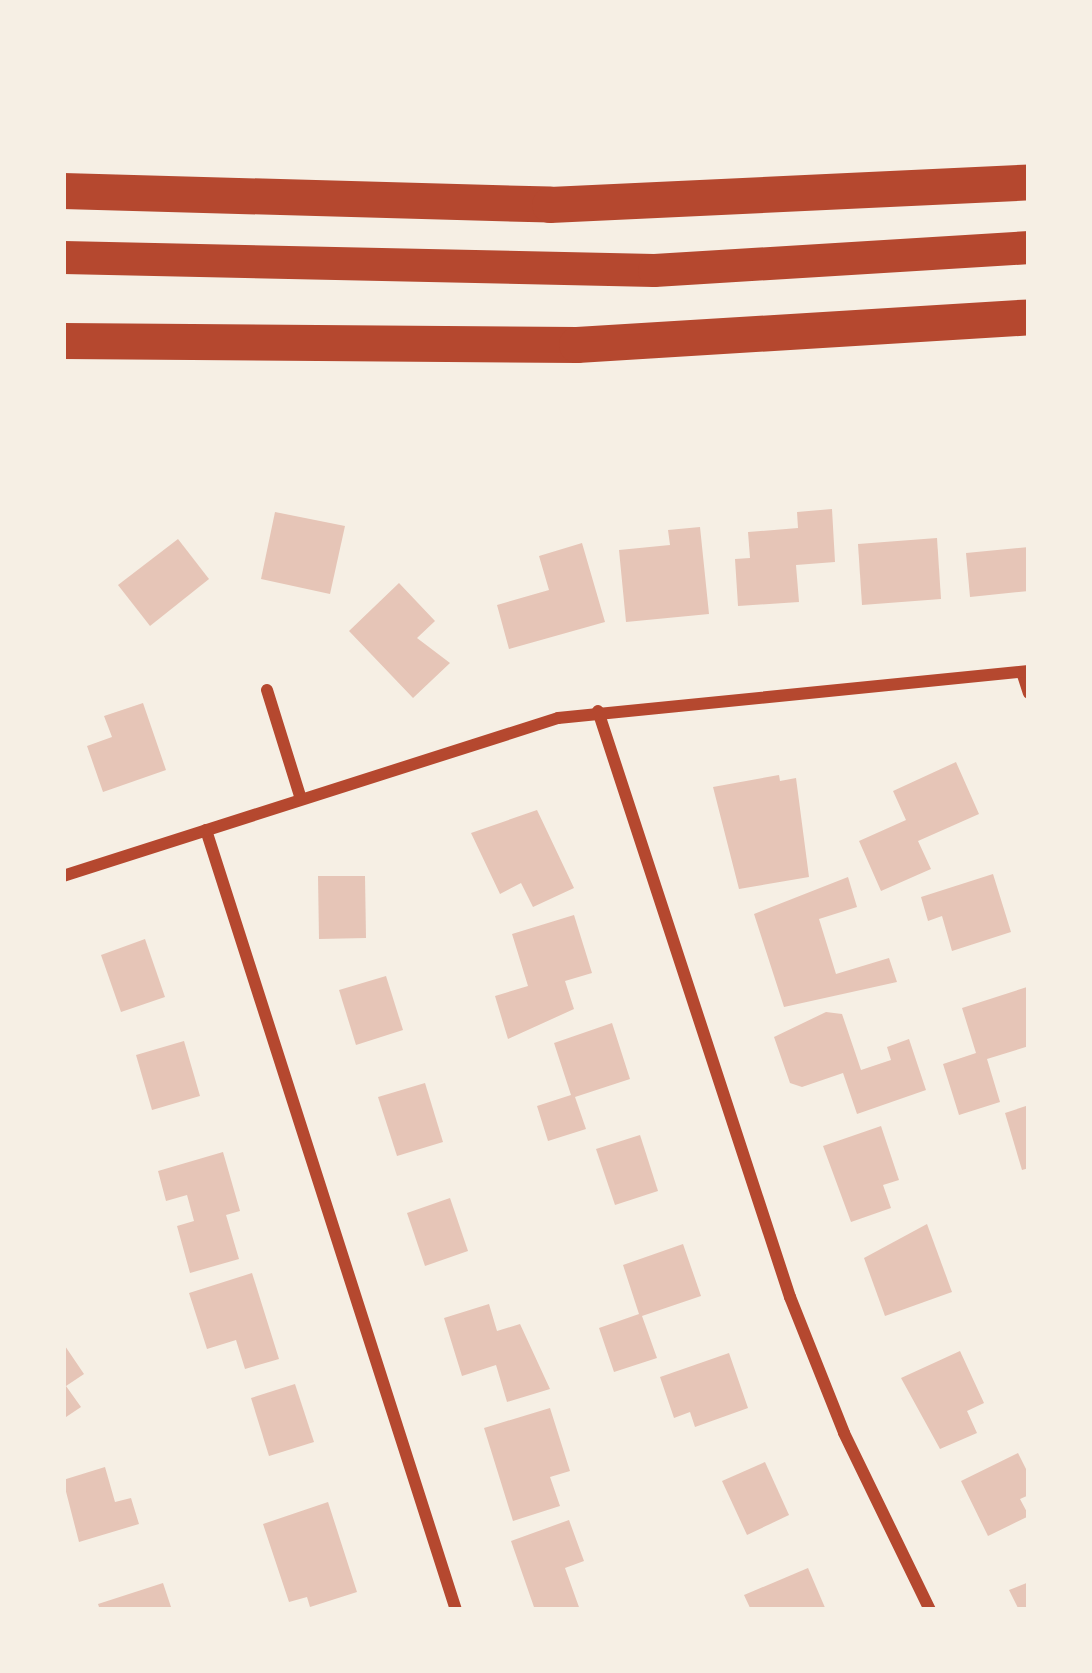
<!DOCTYPE html>
<style>
body{margin:0}
#map{position:relative;width:1092px;height:1673px;overflow:hidden;background:#f6efe4;font-family:"Fira Sans",sans-serif}
div>[style]{position:absolute}
.building>*{inset:0;background:#e6c5b7}
.minor>*{height:12px;margin:-6px;padding:0 6px;transform-origin:6px;border-radius:6px;background:#b5482f}
.trunk>*{height:33px;margin:-16.5px;padding:0 16.5px;transform-origin:16.5px;border-radius:16.5px;background:#b5482f}
.motorway>*{height:36px;margin:-18px;padding:0 18px;transform-origin:18px;border-radius:18px;background:#b5482f}
span{translate:-50% -50%;white-space:nowrap;text-align:center;line-height:1.15;-webkit-text-stroke:12px #f6efe4;paint-order:stroke}
.frame{position:absolute;inset:0;border:66px solid #f6efe4;pointer-events:none}
</style>
<div id="map">
<div class="building">
<i style="clip-path:polygon(832px 509px,835px 562px,796px 565px,799px 602px,738px 606px,735px 559px,750px 558px,748px 532px,798px 528px,797px 512px)"></i>
<i style="clip-path:polygon(275px 512px,345px 526px,330px 594px,261px 579px)"></i>
<i style="clip-path:polygon(700px 527px,709px 614px,626px 622px,619px 550px,670px 545px,668px 530px)"></i>
<i style="clip-path:polygon(937px 538px,941px 599px,862px 605px,858px 544px)"></i>
<i style="clip-path:polygon(178px 539px,209px 579px,150px 626px,118px 585px)"></i>
<i style="clip-path:polygon(582px 543px,605px 622px,509px 649px,497px 605px,549px 590px,539px 556px)"></i>
<i style="clip-path:polygon(1029px 547px,1029px 591px,970px 597px,966px 553px)"></i>
<i style="clip-path:polygon(399px 583px,435px 621px,417px 638px,450px 663px,413px 698px,349px 631px)"></i>
<i style="clip-path:polygon(143px 703px,166px 770px,103px 792px,87px 746px,112px 737px,104px 716px)"></i>
<i style="clip-path:polygon(956px 762px,979px 814px,918px 841px,931px 869px,881px 891px,859px 841px,906px 820px,893px 791px)"></i>
<i style="clip-path:polygon(779px 775px,780px 781px,796px 778px,809px 877px,739px 889px,713px 787px)"></i>
<i style="clip-path:polygon(537px 810px,574px 888px,533px 907px,521px 883px,500px 894px,471px 833px)"></i>
<i style="clip-path:polygon(993px 874px,1011px 932px,952px 951px,942px 916px,928px 921px,921px 897px)"></i>
<i style="clip-path:polygon(318px 876px,365px 876px,366px 938px,319px 939px)"></i>
<i style="clip-path:polygon(848px 877px,857px 907px,819px 919px,836px 974px,889px 958px,897px 982px,784px 1007px,754px 914px)"></i>
<i style="clip-path:polygon(574px 915px,592px 973px,565px 981px,574px 1009px,508px 1039px,495px 996px,528px 986px,512px 934px)"></i>
<i style="clip-path:polygon(145px 939px,165px 997px,121px 1012px,101px 955px)"></i>
<i style="clip-path:polygon(386px 976px,403px 1030px,356px 1045px,339px 990px)"></i>
<i style="clip-path:polygon(1027px 987px,1029px 1046px,987px 1059px,1000px 1102px,959px 1115px,943px 1064px,976px 1053px,962px 1008px)"></i>
<i style="clip-path:polygon(826px 1012px,842px 1014px,861px 1070px,891px 1060px,887px 1047px,909px 1039px,926px 1090px,857px 1114px,843px 1073px,802px 1087px,790px 1083px,774px 1037px)"></i>
<i style="clip-path:polygon(612px 1023px,630px 1079px,575px 1097px,586px 1129px,548px 1141px,537px 1106px,571px 1095px,554px 1043px)"></i>
<i style="clip-path:polygon(184px 1041px,200px 1096px,152px 1110px,136px 1055px)"></i>
<i style="clip-path:polygon(425px 1083px,443px 1142px,397px 1156px,378px 1097px)"></i>
<i style="clip-path:polygon(1029px 1105px,1029px 1168px,1022px 1170px,1005px 1113px)"></i>
<i style="clip-path:polygon(881px 1126px,899px 1180px,883px 1185px,891px 1208px,851px 1222px,823px 1146px)"></i>
<i style="clip-path:polygon(640px 1135px,658px 1191px,615px 1205px,596px 1149px)"></i>
<i style="clip-path:polygon(223px 1152px,240px 1211px,226px 1215px,239px 1259px,190px 1273px,177px 1226px,194px 1221px,187px 1195px,166px 1201px,158px 1171px)"></i>
<i style="clip-path:polygon(450px 1198px,468px 1251px,425px 1266px,407px 1213px)"></i>
<i style="clip-path:polygon(927px 1224px,952px 1292px,885px 1316px,864px 1258px)"></i>
<i style="clip-path:polygon(683px 1244px,701px 1296px,642px 1316px,657px 1358px,614px 1372px,599px 1328px,639px 1314px,623px 1265px)"></i>
<i style="clip-path:polygon(252px 1273px,279px 1359px,245px 1369px,236px 1340px,207px 1349px,189px 1293px)"></i>
<i style="clip-path:polygon(489px 1304px,497px 1331px,520px 1324px,550px 1389px,507px 1402px,496px 1365px,462px 1376px,444px 1318px)"></i>
<i style="clip-path:polygon(63px 1343px,84px 1374px,66px 1386px,81px 1407px,63px 1419px)"></i>
<i style="clip-path:polygon(960px 1351px,984px 1403px,967px 1411px,977px 1433px,940px 1449px,901px 1378px)"></i>
<i style="clip-path:polygon(729px 1353px,748px 1408px,695px 1427px,690px 1412px,674px 1418px,660px 1377px)"></i>
<i style="clip-path:polygon(295px 1384px,314px 1442px,269px 1456px,251px 1398px)"></i>
<i style="clip-path:polygon(550px 1408px,570px 1471px,550px 1477px,560px 1506px,513px 1521px,484px 1428px)"></i>
<i style="clip-path:polygon(1018px 1453px,1029px 1475px,1029px 1495px,1020px 1499px,1029px 1516px,988px 1536px,961px 1481px)"></i>
<i style="clip-path:polygon(765px 1462px,789px 1515px,747px 1535px,722px 1481px)"></i>
<i style="clip-path:polygon(105px 1467px,115px 1502px,131px 1498px,139px 1524px,79px 1542px,63px 1480px)"></i>
<i style="clip-path:polygon(328px 1502px,357px 1592px,310px 1607px,307px 1597px,289px 1602px,263px 1524px)"></i>
<i style="clip-path:polygon(569px 1520px,584px 1561px,565px 1568px,580px 1610px,535px 1610px,511px 1541px)"></i>
<i style="clip-path:polygon(808px 1568px,826px 1610px,751px 1610px,744px 1595px)"></i>
<i style="clip-path:polygon(1029px 1582px,1029px 1610px,1019px 1610px,1009px 1590px)"></i>
<i style="clip-path:polygon(163px 1583px,172px 1610px,100px 1610px,98px 1604px)"></i>
</div>
<div class="minor">
<i style="left:1022px;top:672px;width:22px;rotate:72deg"></i>
<i style="left:267px;top:690px;width:114px;rotate:72.7deg"></i>
<i style="left:598px;top:711px;width:617px;rotate:71.86deg"></i>
<i style="left:790px;top:1297px;width:146px;rotate:68.3deg"></i>
<i style="left:844px;top:1433px;width:197px;rotate:64.1deg"></i>
<i style="left:206px;top:830px;width:819px;rotate:72.23deg"></i>
<i style="left:63px;top:876px;width:520px;rotate:-17.7deg"></i>
<i style="left:558px;top:718px;width:473px;rotate:-5.7deg"></i>
</div>
<div class="trunk">
<i style="left:63px;top:257px;width:591px;rotate:1.26deg"></i>
<i style="left:654px;top:270px;width:376px;rotate:-3.5deg"></i>
</div>
<div class="motorway">
<i style="left:63px;top:191px;width:487px;rotate:1.6deg"></i>
<i style="left:550px;top:205px;width:480px;rotate:-2.7deg"></i>
<i style="left:63px;top:341px;width:514px;rotate:0.45deg"></i>
<i style="left:577px;top:345px;width:453px;rotate:-3.5deg"></i>
</div>
<div class="frame"></div>
</div>
